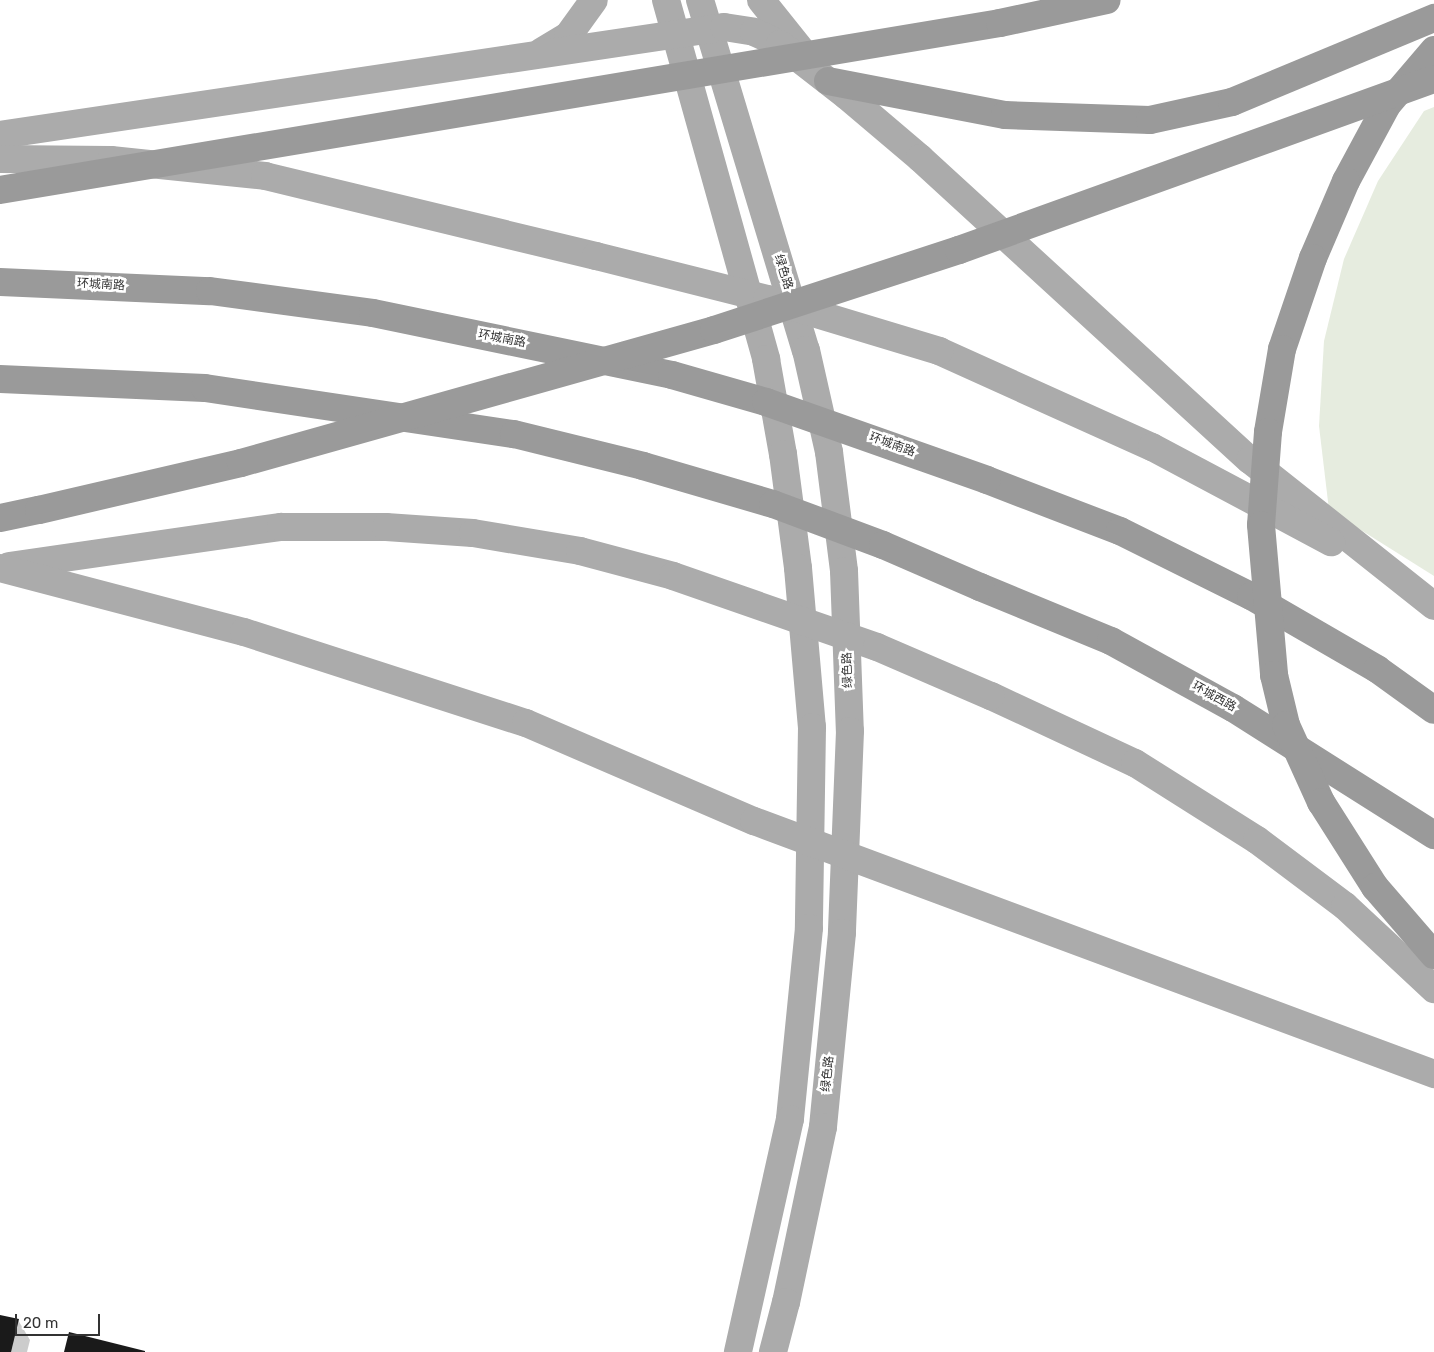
<!DOCTYPE html>
<meta charset="utf-8">
<style>
body{margin:0}
#map{position:relative;width:1434px;height:1352px;overflow:hidden;background:#fff;font-family:Rubik,"Noto Sans SC",sans-serif}
div>[style]{position:absolute}
.green>*{inset:0;background:#e6ecdf}
.shadow>*{inset:0;background:#0003}
.building>*{inset:0;background:#1a1a1a}
.major>*{height:28px;margin:-14px;padding:0 14px;transform-origin:14px;border-radius:14px;background:#ababab}
.highway>*{height:28px;margin:-14px;padding:0 14px;transform-origin:14px;border-radius:14px;background:#9a9a9a}
.major-bridge>*{height:28px;margin:-14px;padding:0 14px;transform-origin:14px;border-radius:14px;background:#ababab}
.highway-bridge>*{height:28px;margin:-14px;padding:0 14px;transform-origin:14px;border-radius:14px;background:#9a9a9a}
span{translate:-50% -50%;white-space:nowrap;text-align:center;line-height:1.15;-webkit-text-stroke:5px #fff;paint-order:stroke}
.street-label{font-size:12px;color:#333}
.scale{position:absolute;left:15px;top:1314px;width:85px;height:22px;box-sizing:border-box;border:2px solid #333;border-top:0;padding-left:6px;font-size:15px;line-height:18px;white-space:nowrap;color:#333;-webkit-text-stroke:4px #fff;paint-order:stroke}
</style>
<div id="map">
<div class="green">
<i style="clip-path:polygon(1434px 107px,1434px 576px,1329px 510px,1319px 426px,1324px 341px,1344px 259px,1378px 181px,1424px 111px)"></i>
</div>
<div class="shadow">
<i style="clip-path:polygon(0 1316px,18px 1320px,30px 1340px,27px 1352px,0 1352px)"></i>
</div>
<div class="building">
<i style="clip-path:polygon(0 1315px,19px 1319px,11px 1352px,0 1352px)"></i>
<i style="clip-path:polygon(69px 1332px,145px 1351px,145px 1352px,64px 1352px)"></i>
</div>
<div class="major">
<i style="left:666px;top:0;width:373px;rotate:74.4deg"></i>
<i style="left:766px;top:359px;width:97px;rotate:79.9deg"></i>
<i style="left:783px;top:454px;width:115px;rotate:82.5deg"></i>
<i style="left:798px;top:568px;width:160px;rotate:85deg"></i>
<i style="left:812px;top:727px;width:201px;rotate:90.9deg"></i>
<i style="left:809px;top:928px;width:192px;rotate:95.7deg"></i>
<i style="left:790px;top:1119px;width:239px;rotate:102.6deg"></i>
<i style="left:700px;top:0;width:366px;rotate:73.2deg"></i>
<i style="left:806px;top:350px;width:105px;rotate:77.3deg"></i>
<i style="left:829px;top:452px;width:120px;rotate:82.8deg"></i>
<i style="left:844px;top:571px;width:160px;rotate:87.9deg"></i>
<i style="left:850px;top:731px;width:202px;rotate:92.3deg"></i>
<i style="left:842px;top:933px;width:195px;rotate:95.6deg"></i>
<i style="left:823px;top:1127px;width:179px;rotate:101.9deg"></i>
<i style="left:786px;top:1302px;width:52px;rotate:104.6deg"></i>
<i style="left:761px;top:0;width:64px;rotate:51.3deg"></i>
<i style="left:541px;top:52px;width:31px;rotate:-31deg"></i>
<i style="left:568px;top:36px;width:44px;rotate:-54.2deg"></i>
<i style="left:0;top:135px;width:732px;rotate:-8.48deg"></i>
<i style="left:724px;top:27px;width:30px;rotate:9deg"></i>
<i style="left:754px;top:32px;width:29px;rotate:25deg"></i>
<i style="left:780px;top:44px;width:85px;rotate:37.8deg"></i>
<i style="left:847px;top:96px;width:96px;rotate:40.3deg"></i>
<i style="left:920px;top:158px;width:447px;rotate:42.5deg"></i>
<i style="left:1250px;top:460px;width:235px;rotate:38.4deg"></i>
<i style="left:0;top:159px;width:111px;rotate:0.5deg"></i>
<i style="left:111px;top:160px;width:155px;rotate:5.9deg"></i>
<i style="left:265px;top:176px;width:341px;rotate:13.6deg"></i>
<i style="left:939px;top:351px;width:234px;rotate:24.3deg"></i>
<i style="left:1152px;top:447px;width:203px;rotate:28deg"></i>
<i style="left:9px;top:566px;width:275px;rotate:-8.2deg"></i>
<i style="left:281px;top:527px;width:105px"></i>
<i style="left:386px;top:527px;width:87px;rotate:3.9deg"></i>
<i style="left:473px;top:533px;width:109px;rotate:9.5deg"></i>
<i style="left:580px;top:551px;width:96px;rotate:15deg"></i>
<i style="left:0;top:568px;width:252px;rotate:14.7deg"></i>
<i style="left:244px;top:632px;width:296px;rotate:17.9deg"></i>
<i style="left:526px;top:723px;width:248px;rotate:23.3deg"></i>
<i style="left:754px;top:821px;width:726px;rotate:20.41deg"></i>
<i style="left:991px;top:696px;width:159px;rotate:25deg"></i>
<i style="left:1135px;top:763px;width:144px;rotate:32.3deg"></i>
<i style="left:1257px;top:840px;width:110px;rotate:36.9deg"></i>
<i style="left:1345px;top:906px;width:122px;rotate:43deg"></i>
</div>
<div class="highway">
<i style="left:828px;top:81px;width:180px;rotate:10.9deg"></i>
<i style="left:1005px;top:115px;width:145px;rotate:2deg"></i>
<i style="left:1150px;top:120px;width:84px;rotate:-12.4deg"></i>
<i style="left:1232px;top:102px;width:219px;rotate:-22.6deg"></i>
<i style="left:0;top:282px;width:210px;rotate:2.5deg"></i>
<i style="left:210px;top:291px;width:164px;rotate:7.7deg"></i>
<i style="left:373px;top:313px;width:305px;rotate:11.7deg"></i>
<i style="left:0;top:379px;width:205px;rotate:2.5deg"></i>
<i style="left:205px;top:388px;width:312px;rotate:8.5deg"></i>
<i style="left:514px;top:434px;width:133px;rotate:13.9deg"></i>
<i style="left:987px;top:480px;width:142px;rotate:21deg"></i>
<i style="left:1120px;top:531px;width:146px;rotate:26.4deg"></i>
<i style="left:1251px;top:596px;width:146px;rotate:30.1deg"></i>
<i style="left:1377px;top:669px;width:70px;rotate:35.7deg"></i>
<i style="left:0;top:518px;width:40px;rotate:-12deg"></i>
<i style="left:980px;top:587px;width:142px;rotate:22.4deg"></i>
<i style="left:1111px;top:641px;width:139px;rotate:28.8deg"></i>
<i style="left:1233px;top:708px;width:238px;rotate:32.3deg"></i>
</div>
<div class="major-bridge">
<i style="left:596px;top:256px;width:176px;rotate:14.1deg"></i>
<i style="left:767px;top:299px;width:180px;rotate:16.8deg"></i>
<i style="left:673px;top:576px;width:216px;rotate:19.2deg"></i>
<i style="left:877px;top:647px;width:124px;rotate:23.3deg"></i>
</div>
<div class="highway-bridge">
<i style="left:1434px;top:50px;width:72px;rotate:130.5deg"></i>
<i style="left:1387px;top:105px;width:86px;rotate:118.3deg"></i>
<i style="left:1346px;top:181px;width:84px;rotate:113.2deg"></i>
<i style="left:1313px;top:258px;width:96px;rotate:108.8deg"></i>
<i style="left:1282px;top:349px;width:84px;rotate:99.6deg"></i>
<i style="left:1268px;top:432px;width:93px;rotate:94.3deg"></i>
<i style="left:1261px;top:525px;width:151px;rotate:85deg"></i>
<i style="left:1274px;top:675px;width:51px;rotate:76.5deg"></i>
<i style="left:1286px;top:725px;width:85px;rotate:65.6deg"></i>
<i style="left:1321px;top:802px;width:101px;rotate:57.6deg"></i>
<i style="left:1375px;top:887px;width:90px;rotate:49.1deg"></i>
<i style="left:0;top:190px;width:1014px;rotate:-9.48deg"></i>
<i style="left:1000px;top:23px;width:109px;rotate:-12.1deg"></i>
<i style="left:672px;top:375px;width:98px;rotate:16deg"></i>
<i style="left:766px;top:402px;width:234px;rotate:19.4deg"></i>
<i style="left:643px;top:466px;width:135px;rotate:16.3deg"></i>
<i style="left:773px;top:504px;width:117px;rotate:20.4deg"></i>
<i style="left:883px;top:545px;width:106px;rotate:23.4deg"></i>
<i style="left:39px;top:510px;width:207px;rotate:-13.1deg"></i>
<i style="left:241px;top:463px;width:491px;rotate:-15.7deg"></i>
<i style="left:714px;top:330px;width:258px;rotate:-18.1deg"></i>
<i style="left:959px;top:250px;width:505px;rotate:-19.8deg"></i>
</div>
<div class="street-label">
<span style="left:783px;top:272px;rotate:73deg">绿色路</span>
<span style="left:101px;top:285px;rotate:3deg">环城南路</span>
<span style="left:502px;top:339px;rotate:11deg">环城南路</span>
<span style="left:892px;top:445px;rotate:20deg">环城南路</span>
<span style="left:848px;top:670px;rotate:-92deg">绿色路</span>
<span style="left:1214px;top:697px;rotate:29deg">环城西路</span>
<span style="left:828px;top:1074px;rotate:-84deg">绿色路</span>
</div>
<div class="scale">20 m</div>
</div>
